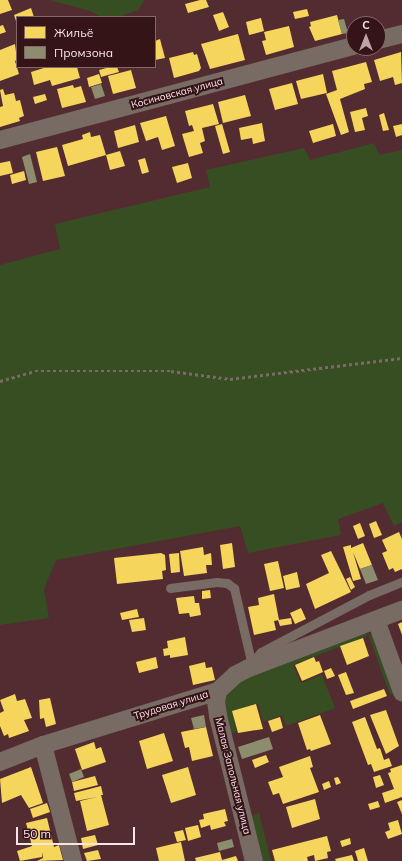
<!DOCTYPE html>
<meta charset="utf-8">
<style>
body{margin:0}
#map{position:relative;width:402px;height:861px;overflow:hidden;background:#532c32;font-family:Mulish,sans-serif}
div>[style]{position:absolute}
.green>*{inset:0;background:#364e22}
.homes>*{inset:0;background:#f6d55c}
.industry>*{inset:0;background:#8c8c6e}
.path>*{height:2.5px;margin-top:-1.25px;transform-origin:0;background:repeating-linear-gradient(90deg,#7c6a68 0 3px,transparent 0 6px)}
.lane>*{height:9px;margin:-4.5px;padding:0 4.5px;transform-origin:4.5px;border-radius:4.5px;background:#776b63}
.street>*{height:18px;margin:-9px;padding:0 9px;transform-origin:9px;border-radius:9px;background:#776b63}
span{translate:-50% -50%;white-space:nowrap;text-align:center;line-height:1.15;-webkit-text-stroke:4px #351418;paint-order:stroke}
.street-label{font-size:10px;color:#f9e5e6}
.legend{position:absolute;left:16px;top:16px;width:140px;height:52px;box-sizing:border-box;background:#351418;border:1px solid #83686a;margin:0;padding:5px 7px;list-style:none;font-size:12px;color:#f9e5e6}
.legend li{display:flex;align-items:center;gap:8px;height:20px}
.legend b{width:20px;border:1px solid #83686a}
.north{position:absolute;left:346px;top:16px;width:40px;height:40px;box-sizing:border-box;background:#351418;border:1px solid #83686a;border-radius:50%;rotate:0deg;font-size:11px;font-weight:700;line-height:16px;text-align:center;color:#f9e5e6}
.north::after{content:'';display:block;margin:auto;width:14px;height:18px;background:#bfa4a7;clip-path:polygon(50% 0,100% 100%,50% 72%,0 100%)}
.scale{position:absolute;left:16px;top:827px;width:119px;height:18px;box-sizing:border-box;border:2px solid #f9e5e6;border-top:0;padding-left:5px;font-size:12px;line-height:14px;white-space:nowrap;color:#f9e5e6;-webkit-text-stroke:3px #351418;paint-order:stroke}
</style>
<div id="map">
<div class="green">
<i style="clip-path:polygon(50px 0,143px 0,144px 1px,138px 10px,119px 17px,101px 17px,90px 11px)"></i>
<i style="clip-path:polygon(374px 143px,379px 155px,402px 150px,402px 522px,394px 526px,383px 503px,338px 519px,341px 535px,248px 553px,240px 526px,56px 560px,44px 589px,49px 618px,0 625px,0 265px,60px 249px,55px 224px,210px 187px,206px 170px,304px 148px,310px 160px)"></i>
<i style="clip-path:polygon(366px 631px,367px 636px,293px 665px,301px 683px,322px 675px,335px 708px,286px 726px,282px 715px,263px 722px,258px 704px,232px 711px,237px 732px,229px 734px,224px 712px,225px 696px,233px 683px)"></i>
<i style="clip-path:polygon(368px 633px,376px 638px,396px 694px,390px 695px)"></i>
<i style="clip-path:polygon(259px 813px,271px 861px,260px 861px,249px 817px)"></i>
</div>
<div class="homes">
<i style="clip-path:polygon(0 0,8px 0,12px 10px,0 14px)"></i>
<i style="clip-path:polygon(200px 0,206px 0,209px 7px,188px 13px,185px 4px)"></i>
<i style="clip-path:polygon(31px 8px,34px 17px,17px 17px,17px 24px,14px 15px)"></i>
<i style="clip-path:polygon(307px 9px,309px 16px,295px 19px,293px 12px)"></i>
<i style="clip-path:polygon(223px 12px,229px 27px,219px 31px,213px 15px)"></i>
<i style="clip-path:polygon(337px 15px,342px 34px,315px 41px,309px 27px,311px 26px,310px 22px)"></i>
<i style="clip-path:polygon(261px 18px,264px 31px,249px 35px,246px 22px)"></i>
<i style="clip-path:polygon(3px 25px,6px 32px,0 34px,0 26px)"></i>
<i style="clip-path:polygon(289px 26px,294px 47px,266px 55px,262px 41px,266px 40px,264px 32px)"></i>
<i style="clip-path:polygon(238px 34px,245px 60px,210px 69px,201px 44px)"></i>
<i style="clip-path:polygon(160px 39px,165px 58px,155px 60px,155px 41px)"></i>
<i style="clip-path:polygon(15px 44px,17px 60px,15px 61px,19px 74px,0 81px,0 50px)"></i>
<i style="clip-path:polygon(193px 52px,194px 55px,197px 54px,201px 68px,199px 71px,174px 78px,169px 58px)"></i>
<i style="clip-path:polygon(401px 52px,402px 83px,395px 85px,393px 77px,380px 81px,374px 60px)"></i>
<i style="clip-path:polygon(366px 62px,372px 82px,364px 84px,365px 89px,340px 99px,349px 132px,341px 135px,326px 94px,337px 90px,332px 71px)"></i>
<i style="clip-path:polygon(47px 67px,77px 67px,80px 78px,52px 86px,50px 80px,34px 85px,31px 72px)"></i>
<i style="clip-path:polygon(110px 67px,117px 67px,119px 72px,101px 77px,99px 70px)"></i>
<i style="clip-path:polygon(131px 70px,136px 88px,113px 94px,108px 76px)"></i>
<i style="clip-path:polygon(99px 74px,102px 83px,89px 87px,87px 78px)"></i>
<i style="clip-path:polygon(323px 74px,327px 93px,301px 99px,296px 81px)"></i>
<i style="clip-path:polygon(292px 83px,298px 104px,275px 110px,269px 89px)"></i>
<i style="clip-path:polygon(73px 85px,74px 88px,81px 86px,86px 102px,62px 108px,57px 89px)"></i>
<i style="clip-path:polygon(3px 89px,5px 95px,14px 93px,16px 101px,20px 100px,24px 116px,19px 118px,20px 121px,0 127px,0 107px,3px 106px,0 90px)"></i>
<i style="clip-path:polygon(45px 94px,47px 100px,35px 104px,33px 97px)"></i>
<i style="clip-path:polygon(245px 95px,251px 116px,223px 123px,218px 102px)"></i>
<i style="clip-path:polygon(213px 104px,219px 124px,202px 128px,205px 141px,200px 143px,203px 153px,189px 157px,182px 134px,194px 131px,192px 125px,189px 126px,185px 111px)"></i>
<i style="clip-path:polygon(366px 108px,368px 116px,362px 118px,365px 130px,355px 132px,350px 112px)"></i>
<i style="clip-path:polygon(384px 113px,389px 130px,383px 131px,379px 115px)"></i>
<i style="clip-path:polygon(166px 116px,175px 146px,162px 150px,158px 137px,146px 141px,140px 123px)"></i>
<i style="clip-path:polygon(262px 123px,265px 141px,253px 144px,252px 138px,241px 140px,239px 128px)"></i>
<i style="clip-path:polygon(222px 124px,230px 152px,223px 154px,215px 126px)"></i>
<i style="clip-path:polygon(333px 124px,336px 136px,313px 143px,309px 131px)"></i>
<i style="clip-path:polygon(402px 124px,402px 135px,396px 137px,393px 126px)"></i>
<i style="clip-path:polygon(135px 125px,139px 142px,118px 148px,114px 131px)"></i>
<i style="clip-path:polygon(90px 132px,91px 137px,100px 135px,106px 155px,68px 166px,62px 145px,83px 139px,82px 135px)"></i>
<i style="clip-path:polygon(57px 147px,65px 176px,43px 181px,36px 152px)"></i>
<i style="clip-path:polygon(120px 151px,125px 166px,110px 170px,106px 155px)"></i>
<i style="clip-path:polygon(145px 158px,149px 172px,142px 174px,138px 160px)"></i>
<i style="clip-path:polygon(10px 161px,13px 173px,0 176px,0 163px)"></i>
<i style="clip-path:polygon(188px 163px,192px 178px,177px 183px,172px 167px)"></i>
<i style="clip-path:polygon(24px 171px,26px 180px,12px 184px,10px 175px)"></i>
<i style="clip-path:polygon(376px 521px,382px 535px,374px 538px,369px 524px)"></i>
<i style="clip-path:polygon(360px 523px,365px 536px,358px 539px,353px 526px)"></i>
<i style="clip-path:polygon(399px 532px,402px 539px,402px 569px,395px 572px,393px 568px,389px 570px,382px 553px,387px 551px,382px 540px)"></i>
<i style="clip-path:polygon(232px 543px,235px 567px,223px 569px,220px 545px)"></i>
<i style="clip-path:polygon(363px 543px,372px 565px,360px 569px,353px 552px,361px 579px,353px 581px,343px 547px,351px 545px,351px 548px)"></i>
<i style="clip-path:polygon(203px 547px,204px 555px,211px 553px,212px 565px,206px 565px,207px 573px,184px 576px,180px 551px)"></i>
<i style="clip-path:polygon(331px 551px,351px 592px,315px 609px,306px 584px,329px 573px,321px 555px)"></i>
<i style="clip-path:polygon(161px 553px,165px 555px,166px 570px,162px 571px,163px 579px,117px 584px,114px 558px)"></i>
<i style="clip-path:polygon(179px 553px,180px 572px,171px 573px,169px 554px)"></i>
<i style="clip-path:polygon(278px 561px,284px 588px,270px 591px,264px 564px)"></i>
<i style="clip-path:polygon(297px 572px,300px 587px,286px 590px,283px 576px)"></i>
<i style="clip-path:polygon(350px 577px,355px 587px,351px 590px,346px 579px)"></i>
<i style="clip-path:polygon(210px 590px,211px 598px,202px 599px,202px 591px)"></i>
<i style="clip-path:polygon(274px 594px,279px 620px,274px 621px,276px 630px,254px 635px,248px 607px,259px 605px,258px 598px)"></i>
<i style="clip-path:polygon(194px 596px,195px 603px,199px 603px,201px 615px,190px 617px,189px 613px,179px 614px,176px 598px)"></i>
<i style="clip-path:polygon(301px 608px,306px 619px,295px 624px,290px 613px)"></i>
<i style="clip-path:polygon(137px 609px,139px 617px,122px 620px,120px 613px)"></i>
<i style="clip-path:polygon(144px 618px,146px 630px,132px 632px,129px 620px)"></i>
<i style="clip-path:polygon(291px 618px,292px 624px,280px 626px,278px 620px)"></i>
<i style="clip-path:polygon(402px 622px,402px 635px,398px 624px)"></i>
<i style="clip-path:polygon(185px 637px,188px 655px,170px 658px,170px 655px,164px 656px,163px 649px,168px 648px,167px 641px)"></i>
<i style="clip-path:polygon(363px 638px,369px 656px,347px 665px,340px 646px)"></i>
<i style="clip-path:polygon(156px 657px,158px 668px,139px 673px,136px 662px)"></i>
<i style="clip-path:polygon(314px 657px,316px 662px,319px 661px,323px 672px,302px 681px,295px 665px)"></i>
<i style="clip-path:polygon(205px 662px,206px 668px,212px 667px,215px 680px,193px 685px,189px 666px)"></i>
<i style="clip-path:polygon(331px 668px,335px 676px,327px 679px,324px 671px)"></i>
<i style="clip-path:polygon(346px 672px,354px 693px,346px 695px,338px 675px)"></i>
<i style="clip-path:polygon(384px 689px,387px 696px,353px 709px,350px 701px)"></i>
<i style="clip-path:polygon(15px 694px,17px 701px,25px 699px,32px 718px,24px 720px,29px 731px,9px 738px,8px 734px,4px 736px,0 726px,0 713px,4px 711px,0 700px)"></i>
<i style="clip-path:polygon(50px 698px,56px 724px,46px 727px,44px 718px,40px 719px,39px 700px)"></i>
<i style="clip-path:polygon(256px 704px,263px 729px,238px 733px,232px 711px)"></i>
<i style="clip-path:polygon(386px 710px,399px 746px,386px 754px,370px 715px)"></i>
<i style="clip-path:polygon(320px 715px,331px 744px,311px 751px,310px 749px,307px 750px,298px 723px)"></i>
<i style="clip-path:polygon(280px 717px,283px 728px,272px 732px,268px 721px)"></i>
<i style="clip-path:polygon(365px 717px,377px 749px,380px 748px,384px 760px,389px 758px,392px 766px,374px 772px,371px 764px,368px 765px,352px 722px)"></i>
<i style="clip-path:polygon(206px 727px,213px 756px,192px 761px,189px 747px,185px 748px,181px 732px)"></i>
<i style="clip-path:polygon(164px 733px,173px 761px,147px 769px,139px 741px)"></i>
<i style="clip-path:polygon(94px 742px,96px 749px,101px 747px,106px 762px,82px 770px,75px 749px)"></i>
<i style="clip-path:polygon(266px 755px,269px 762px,255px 768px,252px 760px)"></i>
<i style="clip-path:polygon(310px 756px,313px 767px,310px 768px,319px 792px,283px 804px,279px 793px,273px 795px,268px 782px,283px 777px,279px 767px)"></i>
<i style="clip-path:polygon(402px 765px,402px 797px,385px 803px,382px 793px,394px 789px,388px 773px,391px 772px,390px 769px)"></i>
<i style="clip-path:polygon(31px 767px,43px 803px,29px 808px,21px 795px,2px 803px,0 779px)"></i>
<i style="clip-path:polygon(188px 767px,196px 795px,171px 803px,162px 775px)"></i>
<i style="clip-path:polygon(380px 775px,384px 785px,376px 788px,373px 777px)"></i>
<i style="clip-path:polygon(95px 776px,98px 785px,74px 791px,72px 782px)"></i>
<i style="clip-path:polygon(338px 777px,341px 783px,336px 785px,334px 778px)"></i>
<i style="clip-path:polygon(329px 781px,331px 787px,324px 790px,322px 784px)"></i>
<i style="clip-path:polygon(101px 786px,103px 795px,101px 795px,109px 825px,87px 831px,80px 801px,97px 797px,76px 801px,74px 793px)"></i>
<i style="clip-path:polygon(315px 799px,320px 819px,292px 828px,286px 807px)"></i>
<i style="clip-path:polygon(402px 800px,402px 814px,397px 802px)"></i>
<i style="clip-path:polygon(378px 801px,380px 807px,370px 810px,368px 804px)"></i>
<i style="clip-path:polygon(47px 803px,50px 812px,33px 818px,30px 809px)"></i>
<i style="clip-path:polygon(225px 809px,228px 821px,224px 822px,226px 826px,211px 830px,210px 825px,201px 828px,199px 820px,204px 819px,203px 814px)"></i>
<i style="clip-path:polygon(47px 818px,54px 847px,59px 845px,63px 860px,37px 861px,43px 858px,42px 852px,42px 857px,20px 861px,17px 851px,32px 846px,26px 823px)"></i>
<i style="clip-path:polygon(398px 820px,402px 834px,388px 839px,385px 832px,390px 830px,388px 823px)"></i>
<i style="clip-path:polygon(198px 825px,201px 837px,188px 841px,185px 828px)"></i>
<i style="clip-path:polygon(183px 830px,186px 840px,177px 842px,174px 832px)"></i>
<i style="clip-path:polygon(95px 835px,98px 845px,83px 849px,81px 838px)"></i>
<i style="clip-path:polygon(327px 836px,331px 851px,327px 852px,328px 858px,315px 861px,314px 855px,307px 857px,308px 861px,275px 861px,272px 850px)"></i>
<i style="clip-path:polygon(350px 838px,351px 844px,342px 847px,340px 841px)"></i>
<i style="clip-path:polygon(181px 842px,185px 861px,159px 861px,156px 848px)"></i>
<i style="clip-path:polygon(364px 848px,368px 861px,358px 861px,355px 851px)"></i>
<i style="clip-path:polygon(98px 850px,101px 859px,87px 861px,84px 853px)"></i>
<i style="clip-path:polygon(220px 852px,222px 860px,236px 856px,238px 861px,196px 861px,195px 858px)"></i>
<i style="clip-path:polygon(352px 855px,354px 861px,336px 861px,335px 859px)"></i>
</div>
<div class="industry">
<i style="clip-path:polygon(344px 19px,348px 33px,342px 34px,338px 20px)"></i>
<i style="clip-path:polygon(101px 84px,105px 96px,95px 99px,91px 87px)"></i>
<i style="clip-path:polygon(30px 154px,37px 182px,29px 184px,22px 157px)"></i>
<i style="clip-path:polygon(372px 565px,378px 580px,366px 584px,360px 569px)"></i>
<i style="clip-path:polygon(204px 715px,206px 727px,194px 729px,191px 718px)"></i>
<i style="clip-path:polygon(269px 737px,273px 749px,242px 759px,238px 747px)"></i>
<i style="clip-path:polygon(81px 769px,84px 777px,72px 782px,69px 774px)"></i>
<i style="clip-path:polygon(232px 839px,234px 847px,219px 851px,217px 843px)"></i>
</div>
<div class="path">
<i style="left:0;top:381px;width:36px;rotate:-16deg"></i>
<i style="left:35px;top:371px;width:136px"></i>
<i style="left:171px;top:371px;width:60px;rotate:7.7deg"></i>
<i style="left:230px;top:379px;width:173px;rotate:-7deg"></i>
</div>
<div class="lane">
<i style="left:170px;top:588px;width:47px;rotate:-7.3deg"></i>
<i style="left:217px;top:582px;width:10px;rotate:6deg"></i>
<i style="left:227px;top:583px;width:9px;rotate:36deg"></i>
<i style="left:234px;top:588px;width:75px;rotate:76.9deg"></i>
<i style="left:250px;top:665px;width:17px;rotate:-50deg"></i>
<i style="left:261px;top:652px;width:122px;rotate:-27.8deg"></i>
<i style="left:369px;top:595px;width:35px;rotate:-22deg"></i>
</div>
<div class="street">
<i style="left:378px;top:40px;width:25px;rotate:-14deg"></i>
<i style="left:0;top:140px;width:366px;rotate:-14.9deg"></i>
<i style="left:376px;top:620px;width:77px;rotate:70.1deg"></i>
<i style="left:218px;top:691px;width:10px;rotate:101deg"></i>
<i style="left:216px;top:701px;width:15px;rotate:82deg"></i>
<i style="left:218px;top:716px;width:149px;rotate:76.1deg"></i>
<i style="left:43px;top:745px;width:120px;rotate:75.5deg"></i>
<i style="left:0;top:762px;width:46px;rotate:-21.6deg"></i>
<i style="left:43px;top:745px;width:183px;rotate:-17.1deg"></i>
<i style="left:218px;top:691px;width:23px;rotate:-43deg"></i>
<i style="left:235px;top:675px;width:16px;rotate:-27deg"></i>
<i style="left:249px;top:668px;width:164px;rotate:-20.8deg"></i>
</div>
<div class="street-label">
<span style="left:177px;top:93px;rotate:-15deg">Косиновская улица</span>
<span style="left:171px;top:705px;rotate:-17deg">Трудовая улица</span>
<span style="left:233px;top:776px;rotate:76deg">Малая Запольная улица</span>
</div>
<ul class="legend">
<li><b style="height:11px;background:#f6d55c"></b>Жильё</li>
<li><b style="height:11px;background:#8c8c6e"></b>Промзона</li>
</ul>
<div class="north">С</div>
<div class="scale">50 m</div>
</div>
